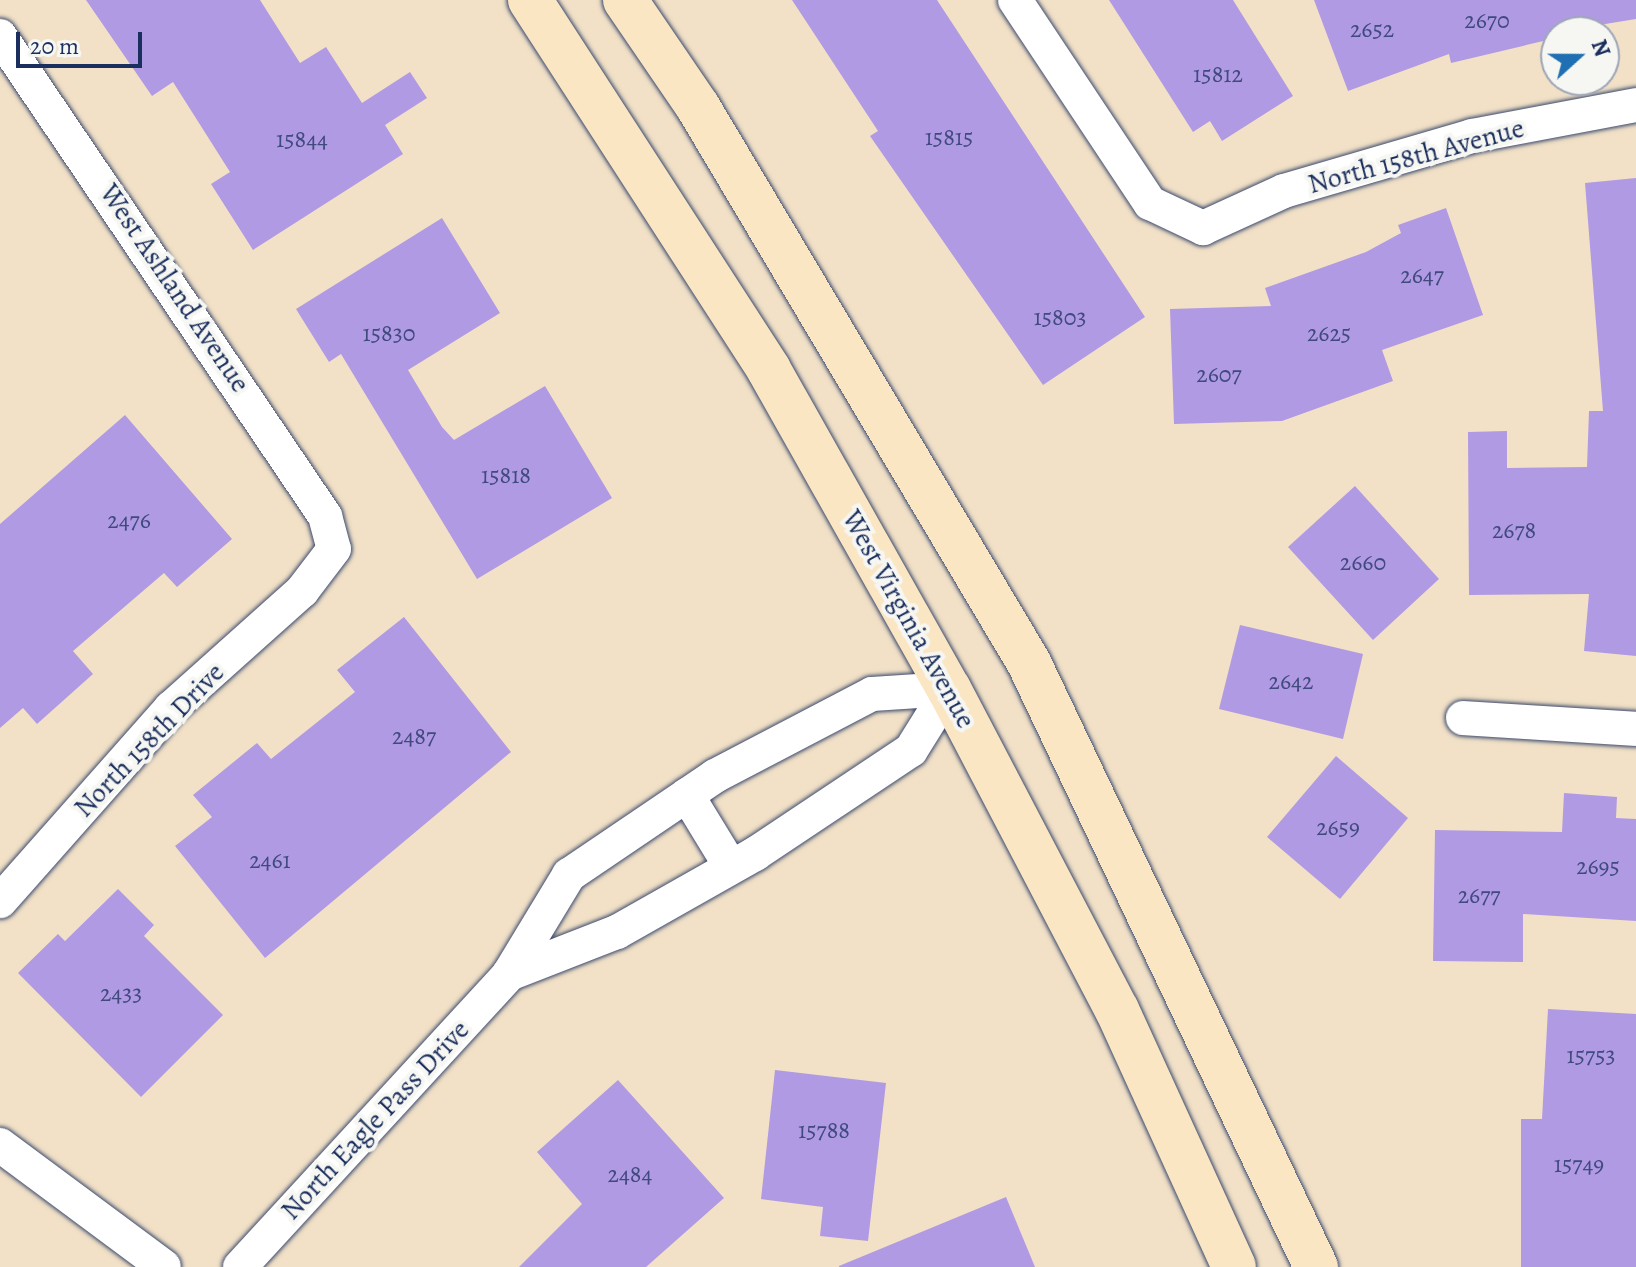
<!DOCTYPE html>
<style>
body{margin:0}
#map{position:relative;width:1636px;height:1267px;overflow:hidden;background:#f2e1c7;font-family:Alegreya,serif}
div>[style]{position:absolute}
.building>*{inset:0;background:#b09ae3}
.roads{filter:drop-shadow(0 0 2px #3b4a6e) drop-shadow(0 0 2px #3b4a6e)}
.minor>*{height:34px;margin:-17px;padding:0 17px;transform-origin:17px;border-radius:17px;background:#fff}
.secondary>*{height:44px;margin:-22px;padding:0 22px;transform-origin:22px;border-radius:22px;background:#fbe6c4}
span{translate:-50% -50%;white-space:nowrap;text-align:center;line-height:1.15;-webkit-text-stroke:8px #f6f6f2;paint-order:stroke}
.number-label{font-size:24px;color:#404a7f}
.number-label span{-webkit-text-stroke-width:0}
.street-label{font-size:28px;color:#1b2f5e}
.north{position:absolute;left:1540px;top:16px;width:80px;height:80px;box-sizing:border-box;background:#f6f6f2;border:2px solid #9ea6b7;border-radius:50%;rotate:69deg;font-size:22px;font-weight:700;line-height:32px;text-align:center;color:#1b2f5e}
.north::after{content:'';display:block;margin:auto;width:28px;height:36px;background:#1f6fb2;clip-path:polygon(50% 0,100% 100%,50% 72%,0 100%)}
.scale{position:absolute;left:16px;top:32px;width:126px;height:36px;box-sizing:border-box;border:4px solid #1b2f5e;border-top:0;padding-left:10px;font-size:24px;line-height:28px;white-space:nowrap;color:#1b2f5e;-webkit-text-stroke:6px #f6f6f2;paint-order:stroke}
</style>
<div id="map">
<div class="building">
<i style="clip-path:polygon(86px 0,260px 0,300px 63px,326px 47px,362px 103px,410px 72px,427px 98px,385px 125px,403px 154px,253px 250px,211px 184px,230px 172px,173px 82px,152px 96px)"></i>
<i style="clip-path:polygon(792px 0,937px 0,1145px 317px,1043px 385px,870px 136px,878px 131px)"></i>
<i style="clip-path:polygon(1109px 0,1233px 0,1293px 96px,1222px 141px,1210px 121px,1193px 132px)"></i>
<i style="clip-path:polygon(1314px 0,1636px 0,1636px 19px,1556px 32px,1556px 38px,1451px 63px,1449px 54px,1348px 91px)"></i>
<i style="clip-path:polygon(1636px 178px,1636px 656px,1584px 651px,1589px 594px,1469px 595px,1468px 432px,1507px 431px,1507px 468px,1587px 467px,1589px 411px,1603px 411px,1585px 183px)"></i>
<i style="clip-path:polygon(1446px 208px,1483px 315px,1382px 350px,1393px 381px,1282px 421px,1174px 424px,1170px 309px,1271px 306px,1265px 288px,1366px 252px,1401px 233px,1398px 225px)"></i>
<i style="clip-path:polygon(442px 218px,500px 313px,408px 370px,442px 427px,454px 440px,545px 386px,612px 498px,477px 579px,341px 354px,329px 362px,296px 309px)"></i>
<i style="clip-path:polygon(125px 415px,232px 539px,177px 587px,164px 573px,73px 651px,93px 674px,37px 724px,23px 708px,0 728px,0 524px)"></i>
<i style="clip-path:polygon(1355px 486px,1439px 579px,1373px 640px,1288px 547px)"></i>
<i style="clip-path:polygon(404px 617px,511px 752px,265px 958px,175px 846px,212px 817px,193px 795px,257px 743px,271px 759px,355px 692px,337px 670px)"></i>
<i style="clip-path:polygon(1240px 625px,1363px 654px,1343px 739px,1219px 709px)"></i>
<i style="clip-path:polygon(1336px 756px,1408px 818px,1340px 899px,1267px 837px)"></i>
<i style="clip-path:polygon(1564px 793px,1617px 797px,1616px 818px,1636px 819px,1636px 921px,1523px 914px,1523px 962px,1433px 961px,1435px 830px,1562px 832px)"></i>
<i style="clip-path:polygon(118px 889px,154px 925px,144px 936px,223px 1015px,141px 1097px,18px 973px,58px 934px,65px 941px)"></i>
<i style="clip-path:polygon(1548px 1009px,1636px 1014px,1636px 1267px,1521px 1267px,1521px 1119px,1542px 1119px)"></i>
<i style="clip-path:polygon(775px 1070px,886px 1083px,868px 1241px,820px 1236px,823px 1207px,761px 1199px)"></i>
<i style="clip-path:polygon(618px 1080px,724px 1198px,646px 1267px,519px 1267px,582px 1204px,537px 1152px)"></i>
<i style="clip-path:polygon(1006px 1197px,1035px 1267px,839px 1267px,839px 1266px)"></i>
</div>
<div class="roads">
<div class="minor">
<i style="left:1015px;top:0;width:244px;rotate:56.4deg"></i>
<i style="left:1150px;top:203px;width:59px;rotate:25.3deg"></i>
<i style="left:1203px;top:228px;width:89px;rotate:-24.6deg"></i>
<i style="left:1284px;top:191px;width:196px;rotate:-16.3deg"></i>
<i style="left:1472px;top:136px;width:167px;rotate:-10.7deg"></i>
<i style="left:0;top:36px;width:580px;rotate:55.9deg"></i>
<i style="left:325px;top:516px;width:34px;rotate:75deg"></i>
<i style="left:334px;top:549px;width:53px;rotate:127.3deg"></i>
<i style="left:302px;top:591px;width:176px;rotate:138.2deg"></i>
<i style="left:171px;top:708px;width:258px;rotate:131.5deg"></i>
<i style="left:1463px;top:718px;width:173px;rotate:3.6deg"></i>
<i style="left:687px;top:795px;width:84px;rotate:58.6deg"></i>
<i style="left:509px;top:974px;width:116px;rotate:-21.3deg"></i>
<i style="left:617px;top:932px;width:159px;rotate:-29.5deg"></i>
<i style="left:755px;top:854px;width:187px;rotate:-33.7deg"></i>
<i style="left:911px;top:750px;width:72px;rotate:-58.1deg"></i>
<i style="left:0;top:1145px;width:204px;rotate:36.6deg"></i>
<i style="left:240px;top:1267px;width:398px;rotate:-47.4deg"></i>
<i style="left:509px;top:974px;width:116px;rotate:-58.8deg"></i>
<i style="left:569px;top:875px;width:176px;rotate:-34.1deg"></i>
<i style="left:715px;top:776px;width:177px;rotate:-27.6deg"></i>
<i style="left:872px;top:694px;width:77px;rotate:-3.7deg"></i>
</div>
<div class="secondary">
<i style="left:530px;top:0;width:440px;rotate:57.1deg"></i>
<i style="left:769px;top:370px;width:366px;rotate:60.6deg"></i>
<i style="left:949px;top:689px;width:362px;rotate:62.4deg"></i>
<i style="left:1117px;top:1010px;width:282px;rotate:65.5deg"></i>
<i style="left:625px;top:0;width:130px;rotate:55.7deg"></i>
<i style="left:698px;top:107px;width:647px;rotate:59.23deg"></i>
<i style="left:1029px;top:663px;width:669px;rotate:64.58deg"></i>
</div>
</div>
<div class="number-label">
<span style="left:1487px;top:21px">2670</span>
<span style="left:1372px;top:30px">2652</span>
<span style="left:1218px;top:75px">15812</span>
<span style="left:949px;top:138px">15815</span>
<span style="left:302px;top:140px">15844</span>
<span style="left:1422px;top:276px">2647</span>
<span style="left:1060px;top:318px">15803</span>
<span style="left:389px;top:334px">15830</span>
<span style="left:1329px;top:334px">2625</span>
<span style="left:1219px;top:375px">2607</span>
<span style="left:506px;top:476px">15818</span>
<span style="left:129px;top:521px">2476</span>
<span style="left:1514px;top:531px">2678</span>
<span style="left:1363px;top:563px">2660</span>
<span style="left:1291px;top:682px">2642</span>
<span style="left:414px;top:737px">2487</span>
<span style="left:1338px;top:828px">2659</span>
<span style="left:270px;top:861px">2461</span>
<span style="left:1598px;top:867px">2695</span>
<span style="left:1479px;top:896px">2677</span>
<span style="left:121px;top:994px">2433</span>
<span style="left:1591px;top:1056px">15753</span>
<span style="left:824px;top:1131px">15788</span>
<span style="left:1579px;top:1165px">15749</span>
<span style="left:630px;top:1175px">2484</span>
</div>
<div class="street-label">
<span style="left:1416px;top:156px;rotate:-15deg">North 158th Avenue</span>
<span style="left:175px;top:288px;rotate:56deg">West Ashland Avenue</span>
<span style="left:909px;top:619px;rotate:61deg">West Virginia Avenue</span>
<span style="left:149px;top:740px;rotate:-46deg">North 158th Drive</span>
<span style="left:375px;top:1120px;rotate:-47deg">North Eagle Pass Drive</span>
</div>
<div class="north">N</div>
<div class="scale">20 m</div>
</div>
